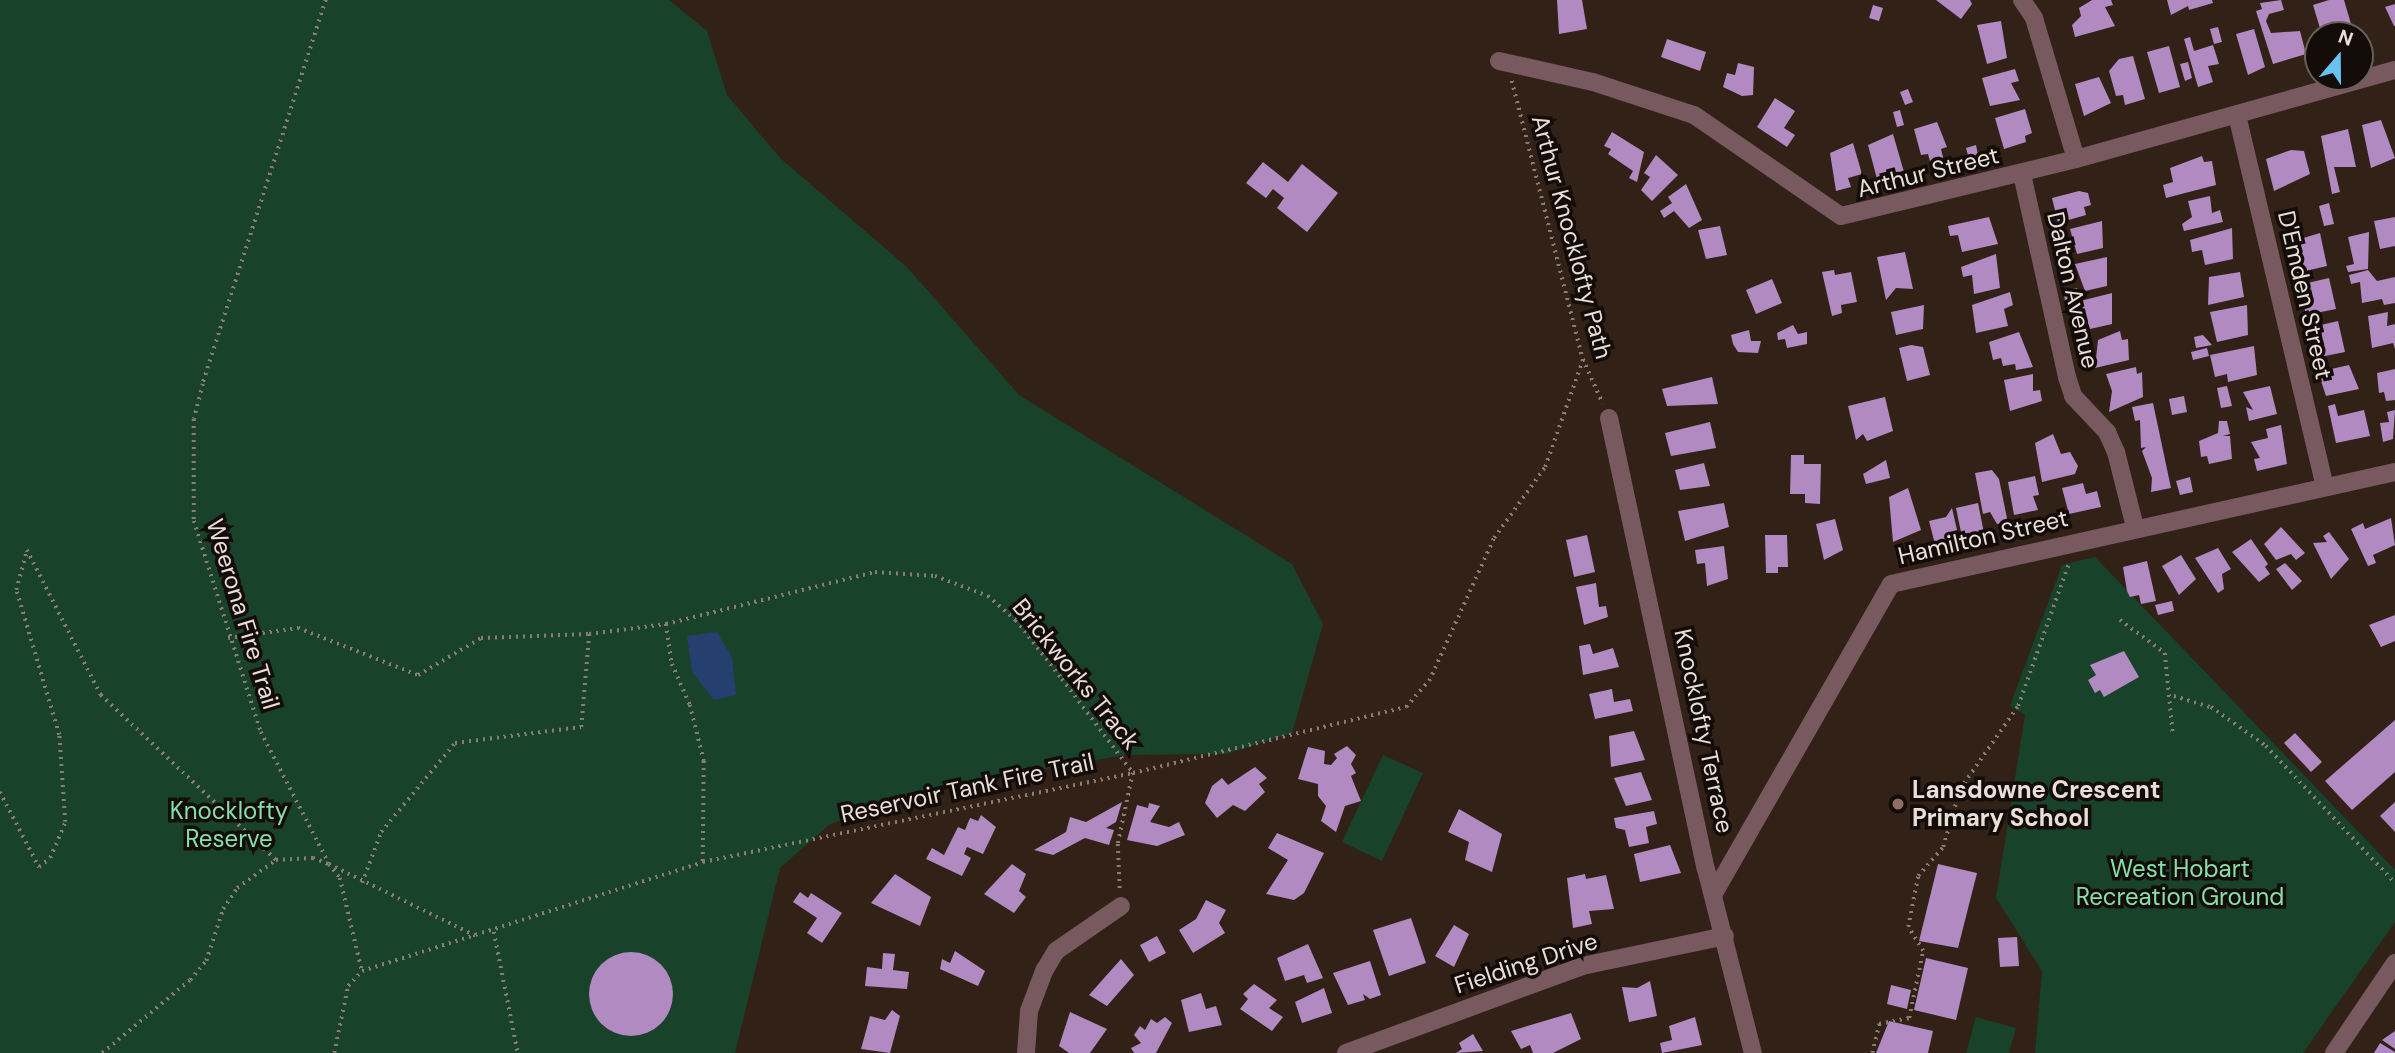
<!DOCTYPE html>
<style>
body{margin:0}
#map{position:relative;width:2395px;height:1053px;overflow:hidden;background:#312117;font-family:"DM Sans",sans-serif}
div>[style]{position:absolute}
.green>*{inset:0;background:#19422b}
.water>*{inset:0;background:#253f6f}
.building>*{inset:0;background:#b08ac0}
.round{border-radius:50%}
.path>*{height:3.5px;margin-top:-1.75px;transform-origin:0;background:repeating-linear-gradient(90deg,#8b7d75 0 2px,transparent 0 7px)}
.minor>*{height:18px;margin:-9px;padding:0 9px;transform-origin:9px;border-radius:9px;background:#77595f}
.dots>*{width:19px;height:19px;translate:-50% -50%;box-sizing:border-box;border:4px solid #130c08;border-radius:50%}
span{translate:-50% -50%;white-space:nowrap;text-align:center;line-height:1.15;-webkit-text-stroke:7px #130c08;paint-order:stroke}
.street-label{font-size:24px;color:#eaded8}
.poi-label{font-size:24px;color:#eaded8;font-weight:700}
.left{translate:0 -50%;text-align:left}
.park-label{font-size:24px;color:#84e0a9}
.north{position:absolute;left:2304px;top:21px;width:70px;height:70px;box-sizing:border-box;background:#130c08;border:2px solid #69605b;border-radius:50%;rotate:20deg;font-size:19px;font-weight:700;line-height:28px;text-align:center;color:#eaded8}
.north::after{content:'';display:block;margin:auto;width:24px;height:32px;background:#66c4ef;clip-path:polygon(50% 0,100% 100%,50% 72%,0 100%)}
</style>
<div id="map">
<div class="green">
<i style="clip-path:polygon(0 0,669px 0,707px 31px,727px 95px,780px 158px,907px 267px,1019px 395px,1292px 564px,1323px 624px,1292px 733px,1226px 754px,1125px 755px,925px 790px,830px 824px,780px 868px,735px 1053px,0 1053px)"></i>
<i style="clip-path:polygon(2095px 557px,2395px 870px,2395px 922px,2303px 1053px,2035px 1053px,2042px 971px,1996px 898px,2025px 715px,2010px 706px,2062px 565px)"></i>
<i style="clip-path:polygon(1383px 755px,1423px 773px,1382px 861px,1342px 842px)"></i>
<i style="clip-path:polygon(1976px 1017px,2016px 1028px,2009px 1053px,1966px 1053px)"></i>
</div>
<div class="water">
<i style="clip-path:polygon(717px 632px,732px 657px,736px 695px,714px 700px,692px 672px,687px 636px)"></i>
</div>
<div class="building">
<i style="clip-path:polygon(1557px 0,1582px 0,1587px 29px,1559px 34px)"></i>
<i style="clip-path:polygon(1936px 0,1970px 0,1972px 4px,1961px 19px)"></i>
<i style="clip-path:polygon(2092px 0,2111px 0,2113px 5px,2105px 7px,2115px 26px,2075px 37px,2072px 25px,2081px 16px,2079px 8px)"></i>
<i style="clip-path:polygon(2167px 0,2212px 0,2213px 3px,2189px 10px,2188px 6px,2171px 15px)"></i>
<i style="clip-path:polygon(2281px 0,2284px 10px,2269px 14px,2266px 21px,2271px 33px,2300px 31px,2306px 54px,2273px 64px,2256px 11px,2262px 9px,2260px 3px)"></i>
<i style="clip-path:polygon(2329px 0,2344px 0,2354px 34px,2322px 35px,2313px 5px)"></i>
<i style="clip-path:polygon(2395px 4px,2395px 26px,2394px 26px,2385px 7px)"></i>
<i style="clip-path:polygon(1873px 5px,1883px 8px,1879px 21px,1869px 18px)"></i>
<i style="clip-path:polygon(2001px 21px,2007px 58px,1987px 64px,1977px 25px)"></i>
<i style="clip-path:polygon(2218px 27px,2222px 42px,2214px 44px,2210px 29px)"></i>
<i style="clip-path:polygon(2254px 29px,2265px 67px,2248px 75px,2236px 34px)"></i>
<i style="clip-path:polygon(2190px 37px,2194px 51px,2213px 45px,2219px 64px,2208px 66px,2213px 82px,2198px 87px,2184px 39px)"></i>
<i style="clip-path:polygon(1667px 39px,1706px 52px,1700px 71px,1661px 57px)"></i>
<i style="clip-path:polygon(2169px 46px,2180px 87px,2159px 93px,2147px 52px)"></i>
<i style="clip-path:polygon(2133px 56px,2145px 99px,2125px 105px,2123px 95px,2116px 96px,2109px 71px,2119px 59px)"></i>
<i style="clip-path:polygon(2188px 62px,2192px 78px,2185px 81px,2180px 64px)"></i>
<i style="clip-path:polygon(1738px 63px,1754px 67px,1753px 95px,1742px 96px,1723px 87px,1727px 73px,1735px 75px)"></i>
<i style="clip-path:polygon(2015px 69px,2019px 81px,2011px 83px,2020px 100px,1990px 106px,1982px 78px)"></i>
<i style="clip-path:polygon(2099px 77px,2111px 103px,2084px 116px,2075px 84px)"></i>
<i style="clip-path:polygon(1908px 89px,1913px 102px,1905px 105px,1900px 92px)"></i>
<i style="clip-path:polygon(1775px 98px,1795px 111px,1784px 128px,1795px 135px,1787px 147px,1757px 127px)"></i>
<i style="clip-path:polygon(2025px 109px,2032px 133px,2025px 136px,2026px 142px,2004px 149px,1995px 118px)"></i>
<i style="clip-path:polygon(1900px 110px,1904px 125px,1897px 127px,1893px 112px)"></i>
<i style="clip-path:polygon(2381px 120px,2395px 158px,2371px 168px,2362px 125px)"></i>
<i style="clip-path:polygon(1937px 122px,1947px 147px,1941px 149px,1944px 161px,1931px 165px,1928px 154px,1921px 155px,1914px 129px)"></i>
<i style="clip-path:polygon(2348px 129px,2356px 167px,2334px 167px,2340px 192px,2332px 194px,2321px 136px)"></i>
<i style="clip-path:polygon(1612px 132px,1644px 152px,1637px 182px,1629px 178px,1633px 171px,1608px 154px,1611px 149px,1604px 146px)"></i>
<i style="clip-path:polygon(1893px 134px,1904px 172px,1877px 179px,1868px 145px)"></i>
<i style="clip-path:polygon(1853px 143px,1862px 174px,1848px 178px,1851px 187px,1836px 191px,1830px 153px)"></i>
<i style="clip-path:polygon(1976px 145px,1979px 160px,1970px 163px,1966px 148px)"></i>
<i style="clip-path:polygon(2291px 150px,2304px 151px,2310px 174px,2274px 191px,2266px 159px)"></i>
<i style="clip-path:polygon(1656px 155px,1678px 175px,1652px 201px,1641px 190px,1650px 177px,1644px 173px)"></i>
<i style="clip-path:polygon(2202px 156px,2204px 162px,2212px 161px,2216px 185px,2166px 198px,2163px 185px,2173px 182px,2170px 168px)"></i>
<i style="clip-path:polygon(1263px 162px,1288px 182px,1302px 164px,1338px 193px,1307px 232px,1277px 208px,1284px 198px,1273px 189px,1266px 198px,1246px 183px)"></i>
<i style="clip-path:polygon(1686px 184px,1702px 220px,1689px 228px,1674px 211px,1664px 218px,1660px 211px,1672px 203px,1668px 197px)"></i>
<i style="clip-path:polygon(2079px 191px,2088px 193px,2091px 205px,2084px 207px,2086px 215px,2058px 223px,2052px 198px)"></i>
<i style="clip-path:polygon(2210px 196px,2212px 213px,2220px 210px,2223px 222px,2184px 231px,2182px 224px,2192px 217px,2188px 201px)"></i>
<i style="clip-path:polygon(2329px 203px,2334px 224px,2324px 226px,2319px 206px)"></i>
<i style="clip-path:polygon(1989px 217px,1998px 244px,1962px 252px,1958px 235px,1950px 236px,1948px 226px)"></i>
<i style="clip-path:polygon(2395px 217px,2395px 246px,2380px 249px,2374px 221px)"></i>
<i style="clip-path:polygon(2102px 221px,2103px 248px,2077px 254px,2070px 229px)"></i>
<i style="clip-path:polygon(1720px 226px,1727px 255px,1706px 259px,1698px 230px)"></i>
<i style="clip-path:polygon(2063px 227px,2065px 235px,2051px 239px,2049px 230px)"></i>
<i style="clip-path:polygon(2232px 228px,2233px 259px,2205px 265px,2202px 250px,2192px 252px,2190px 240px)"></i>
<i style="clip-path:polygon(2369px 232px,2368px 269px,2348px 272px,2346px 266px,2354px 264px,2348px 237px)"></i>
<i style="clip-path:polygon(2320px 233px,2327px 266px,2297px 273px,2290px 242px)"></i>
<i style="clip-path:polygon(1905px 252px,1913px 289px,1896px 288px,1886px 300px,1877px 257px)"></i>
<i style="clip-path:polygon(1996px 254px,2000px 288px,1974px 294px,1972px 275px,1963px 277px,1961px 267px)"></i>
<i style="clip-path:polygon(2107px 257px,2107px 286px,2085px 291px,2075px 264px)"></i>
<i style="clip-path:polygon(1834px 270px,1835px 275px,1851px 272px,1857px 302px,1841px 305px,1842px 313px,1832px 316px,1822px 272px)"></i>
<i style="clip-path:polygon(2368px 270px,2377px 281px,2395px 277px,2395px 303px,2384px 305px,2382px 299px,2362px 303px,2360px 282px,2351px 284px,2349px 275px)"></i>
<i style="clip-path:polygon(2240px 272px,2244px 297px,2208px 305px,2209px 277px)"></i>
<i style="clip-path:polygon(2329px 278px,2336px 309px,2306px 315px,2299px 285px)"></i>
<i style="clip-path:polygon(1772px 279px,1782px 303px,1756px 314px,1746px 290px)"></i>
<i style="clip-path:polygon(2077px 288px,2079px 297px,2065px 300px,2063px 291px)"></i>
<i style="clip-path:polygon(2010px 292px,2013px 305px,2004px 309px,2008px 326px,1976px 333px,1972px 305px)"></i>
<i style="clip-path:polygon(2112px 293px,2112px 324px,2090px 329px,2080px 301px)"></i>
<i style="clip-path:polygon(1924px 305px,1923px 329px,1896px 335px,1891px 312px)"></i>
<i style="clip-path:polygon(2247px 305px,2248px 335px,2217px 342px,2210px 312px)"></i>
<i style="clip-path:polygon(2388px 312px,2387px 326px,2395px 324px,2395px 349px,2393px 343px,2372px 348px,2368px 316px)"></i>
<i style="clip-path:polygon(2338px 321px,2345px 352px,2315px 358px,2308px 328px)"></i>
<i style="clip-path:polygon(1793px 325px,1798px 334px,1807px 332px,1807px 344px,1787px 348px,1785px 339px,1778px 340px,1777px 333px)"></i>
<i style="clip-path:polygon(1749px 330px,1751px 341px,1761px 341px,1758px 353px,1738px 352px,1733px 344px,1731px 335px)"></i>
<i style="clip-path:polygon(2120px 331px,2122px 340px,2128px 339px,2129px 360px,2095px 368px,2098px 340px)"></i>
<i style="clip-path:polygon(2019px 332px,2033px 367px,2016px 370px,2015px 364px,2003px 366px,2001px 358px,1993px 360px,1989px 342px)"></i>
<i style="clip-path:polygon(2203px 335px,2212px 345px,2196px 348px,2194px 337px)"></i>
<i style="clip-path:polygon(1911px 345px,1923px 347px,1930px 375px,1907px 381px,1899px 348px)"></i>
<i style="clip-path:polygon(2254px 346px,2257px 375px,2228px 382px,2227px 374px,2215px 377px,2210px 355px)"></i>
<i style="clip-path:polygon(2207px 348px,2209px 356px,2193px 360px,2191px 352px)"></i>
<i style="clip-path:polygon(2349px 365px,2359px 389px,2326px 396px,2318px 372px)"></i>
<i style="clip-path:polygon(2136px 367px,2137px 374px,2142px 372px,2143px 397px,2109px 412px,2112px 391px,2106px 374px)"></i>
<i style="clip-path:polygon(2395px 369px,2395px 400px,2386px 401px,2384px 392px,2379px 393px,2377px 373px)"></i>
<i style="clip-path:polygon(2033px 374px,2033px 391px,2040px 390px,2042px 401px,2010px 411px,2004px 380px)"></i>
<i style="clip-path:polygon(1712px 377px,1718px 404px,1667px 406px,1662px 389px)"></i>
<i style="clip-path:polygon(2227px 386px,2232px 406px,2221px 408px,2217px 388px)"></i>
<i style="clip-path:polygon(2270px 386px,2277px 414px,2249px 421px,2246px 407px,2253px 410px,2243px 392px)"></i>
<i style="clip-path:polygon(2184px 396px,2187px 412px,2172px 415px,2169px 399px)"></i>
<i style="clip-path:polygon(1885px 397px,1893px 431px,1867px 441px,1863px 434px,1856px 440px,1848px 406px)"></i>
<i style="clip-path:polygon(2153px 403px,2171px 488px,2151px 492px,2152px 478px,2142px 451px,2146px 447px,2141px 448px,2140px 420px,2135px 421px,2132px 407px)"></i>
<i style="clip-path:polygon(2335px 404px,2338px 416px,2364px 410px,2370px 436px,2336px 443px,2328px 406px)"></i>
<i style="clip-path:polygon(2395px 410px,2393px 439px,2383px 442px,2380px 423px,2389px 422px,2387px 412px)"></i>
<i style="clip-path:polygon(2219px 421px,2227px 421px,2230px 434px,2223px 436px,2230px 436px,2232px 459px,2209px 464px,2207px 456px,2201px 457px,2199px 441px,2218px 433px)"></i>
<i style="clip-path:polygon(1710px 422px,1716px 448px,1671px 456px,1665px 433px)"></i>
<i style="clip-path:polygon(2281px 425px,2287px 464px,2257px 471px,2254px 459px,2260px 458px,2251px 442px,2268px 438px,2266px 429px)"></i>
<i style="clip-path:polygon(2053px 434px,2061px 454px,2070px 452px,2078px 466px,2075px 474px,2042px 482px,2035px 443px)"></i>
<i style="clip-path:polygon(1791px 455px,1804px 455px,1804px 464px,1821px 464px,1820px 504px,1805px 503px,1805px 494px,1790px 494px)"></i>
<i style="clip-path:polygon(1886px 460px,1890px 478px,1866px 484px,1863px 474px)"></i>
<i style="clip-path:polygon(1704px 463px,1710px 486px,1680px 490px,1675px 470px)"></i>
<i style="clip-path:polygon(1992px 470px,1999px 479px,2008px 523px,1997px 524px,1990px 512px,1983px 514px,1975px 473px)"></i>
<i style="clip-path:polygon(2035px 476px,2039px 495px,2033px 496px,2038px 510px,2014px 515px,2008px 482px)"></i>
<i style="clip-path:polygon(2190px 477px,2193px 492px,2180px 495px,2176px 481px)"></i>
<i style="clip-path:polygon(2083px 483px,2086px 494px,2097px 491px,2101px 507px,2069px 514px,2062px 488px)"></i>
<i style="clip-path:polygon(1908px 488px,1921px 530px,1893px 542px,1889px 497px)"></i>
<i style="clip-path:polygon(1724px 503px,1729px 527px,1685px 541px,1678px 511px)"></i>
<i style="clip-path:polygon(1978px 503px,1984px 533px,1962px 537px,1956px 508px)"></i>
<i style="clip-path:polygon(1952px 508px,1960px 543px,1936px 548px,1929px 521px,1946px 517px)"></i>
<i style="clip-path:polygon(2391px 518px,2395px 545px,2373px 555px,2376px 563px,2368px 566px,2351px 529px,2363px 523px,2365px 529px)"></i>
<i style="clip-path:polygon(1835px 519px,1843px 550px,1824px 560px,1816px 524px)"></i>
<i style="clip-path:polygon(2281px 527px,2305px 553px,2296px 560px,2291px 554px,2276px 560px,2264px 544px)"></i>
<i style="clip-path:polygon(2329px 532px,2349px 559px,2331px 579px,2313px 543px,2327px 542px,2323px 536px)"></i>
<i style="clip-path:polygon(1587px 535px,1595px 572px,1574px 577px,1566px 540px)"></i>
<i style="clip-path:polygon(1765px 535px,1787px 535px,1788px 567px,1778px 567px,1778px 573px,1766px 573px)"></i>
<i style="clip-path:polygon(2251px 539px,2268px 564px,2265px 567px,2270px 574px,2259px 582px,2232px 552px)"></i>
<i style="clip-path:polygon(1724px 546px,1728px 579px,1707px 586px,1705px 563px,1697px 564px,1695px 550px)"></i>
<i style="clip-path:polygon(2218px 548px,2231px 569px,2222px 574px,2224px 589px,2218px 593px,2195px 558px)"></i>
<i style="clip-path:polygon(2181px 555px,2196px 579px,2179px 595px,2162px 566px)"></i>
<i style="clip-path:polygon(2147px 561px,2156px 601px,2141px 604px,2139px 595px,2130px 597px,2127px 591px,2123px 567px)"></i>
<i style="clip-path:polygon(2285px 563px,2302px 581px,2292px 590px,2276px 569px)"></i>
<i style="clip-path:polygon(1596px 583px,1599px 607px,1606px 606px,1608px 617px,1584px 625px,1576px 587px)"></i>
<i style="clip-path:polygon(2172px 601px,2174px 611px,2158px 615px,2155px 605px)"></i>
<i style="clip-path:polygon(2395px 615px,2395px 641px,2381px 647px,2369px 625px)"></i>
<i style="clip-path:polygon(1590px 644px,1593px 654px,1613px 648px,1619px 667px,1583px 675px,1579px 646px)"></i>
<i style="clip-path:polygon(2124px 651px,2139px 677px,2104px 697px,2100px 690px,2095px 693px,2088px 680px,2096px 675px,2090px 665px)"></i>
<i style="clip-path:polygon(1612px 689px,1614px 702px,1630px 699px,1633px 711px,1595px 719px,1589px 694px)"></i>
<i style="clip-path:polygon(2395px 720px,2395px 772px,2352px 810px,2325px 781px)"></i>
<i style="clip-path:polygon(1634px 731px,1645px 760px,1611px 767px,1609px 736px)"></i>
<i style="clip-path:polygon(2295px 733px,2322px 762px,2311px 772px,2284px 743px)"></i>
<i style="clip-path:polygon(1347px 746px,1356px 755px,1351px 764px,1356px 773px,1351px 776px,1361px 801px,1345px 806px,1336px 832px,1321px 821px,1326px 806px,1318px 796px,1318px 784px,1298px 779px,1308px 747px,1325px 751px,1324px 764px,1331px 765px,1337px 758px,1334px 754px)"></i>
<i style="clip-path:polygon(1255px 767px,1267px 778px,1259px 784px,1265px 792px,1245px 811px,1233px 805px,1217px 818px,1205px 803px,1212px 786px,1222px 778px,1228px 785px)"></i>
<i style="clip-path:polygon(1641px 772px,1652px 800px,1626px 806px,1614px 778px)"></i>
<i style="clip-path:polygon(1122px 802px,1116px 822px,1106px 828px,1114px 830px,1109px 845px,1085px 838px,1053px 855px,1034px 850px,1066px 832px,1070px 817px,1086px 822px)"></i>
<i style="clip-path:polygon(2395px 802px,2395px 832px,2380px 816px)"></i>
<i style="clip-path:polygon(1149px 803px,1160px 806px,1150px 822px,1169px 827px,1179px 822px,1185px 835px,1157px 846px,1127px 840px,1137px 805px,1148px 808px)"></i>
<i style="clip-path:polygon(1459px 809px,1502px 834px,1492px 872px,1465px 860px,1469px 842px,1448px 832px)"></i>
<i style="clip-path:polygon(1654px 811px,1657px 824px,1646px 827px,1649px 843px,1629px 847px,1625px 830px,1616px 828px,1614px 818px)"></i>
<i style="clip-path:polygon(981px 815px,996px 827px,983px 854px,967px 847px,964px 854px,971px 858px,962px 876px,926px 859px,932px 848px,944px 855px,958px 827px,965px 830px,970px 818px,978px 821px)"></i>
<i style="clip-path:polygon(1277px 833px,1324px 853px,1304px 893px,1294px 900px,1266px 894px,1288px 860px,1268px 848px)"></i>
<i style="clip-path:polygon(1670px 845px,1681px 873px,1640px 882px,1634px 854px)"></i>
<i style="clip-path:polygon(1012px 864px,1026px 874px,1019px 891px,1026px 897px,1014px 913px,984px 894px)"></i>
<i style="clip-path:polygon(1938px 864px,1977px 873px,1958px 948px,1919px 941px)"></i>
<i style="clip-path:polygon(895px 874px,931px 897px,920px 926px,871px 903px)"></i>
<i style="clip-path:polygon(1585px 874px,1586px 879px,1606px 875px,1614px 909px,1589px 911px,1592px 924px,1573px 928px,1567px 878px)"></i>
<i style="clip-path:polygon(800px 892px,808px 898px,811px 893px,842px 913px,822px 943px,807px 933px,817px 918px,793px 902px)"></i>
<i style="clip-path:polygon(1206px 900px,1226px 910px,1219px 923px,1225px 933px,1193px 953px,1179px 930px,1196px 919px)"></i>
<i style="clip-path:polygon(1411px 918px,1426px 963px,1389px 976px,1373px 930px)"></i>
<i style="clip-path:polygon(1454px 925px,1469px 934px,1454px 967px,1435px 956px)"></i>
<i style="clip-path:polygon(1157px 936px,1166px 953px,1149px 962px,1140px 945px)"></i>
<i style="clip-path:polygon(2017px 937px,2019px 966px,2000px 967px,1998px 938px)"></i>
<i style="clip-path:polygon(1308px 944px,1323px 978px,1307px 983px,1304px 975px,1285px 981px,1277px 958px)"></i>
<i style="clip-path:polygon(955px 951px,985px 971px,978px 986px,940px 969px,942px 959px,950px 963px)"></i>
<i class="round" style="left:589px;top:952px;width:84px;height:84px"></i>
<i style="clip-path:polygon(883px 953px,895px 954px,893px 970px,909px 972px,907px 989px,865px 986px,867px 967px,882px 969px)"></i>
<i style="clip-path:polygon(1926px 958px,1968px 968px,1956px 1020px,1914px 1010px)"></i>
<i style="clip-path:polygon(1121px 959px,1134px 975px,1107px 1006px,1089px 995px)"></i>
<i style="clip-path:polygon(1370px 961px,1381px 995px,1370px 999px,1363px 994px,1365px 1000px,1348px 1005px,1333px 973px)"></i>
<i style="clip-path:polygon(1650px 981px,1657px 1016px,1629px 1022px,1622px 987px,1637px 988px)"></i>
<i style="clip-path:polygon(1254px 984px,1277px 1000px,1269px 1008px,1283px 1017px,1272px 1031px,1240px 1009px,1248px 999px,1243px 994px)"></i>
<i style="clip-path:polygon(1891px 985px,1911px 990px,1907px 1009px,1887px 1004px)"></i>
<i style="clip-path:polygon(1324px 988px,1332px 1013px,1302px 1023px,1295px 1002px)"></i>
<i style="clip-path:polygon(1201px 993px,1206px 1009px,1216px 1006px,1222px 1025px,1189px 1032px,1181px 1000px)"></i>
<i style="clip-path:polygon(892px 1010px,900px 1016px,890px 1053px,861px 1049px,870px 1016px,885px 1020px)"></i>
<i style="clip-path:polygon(1070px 1012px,1107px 1029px,1090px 1053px,1069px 1053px,1059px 1046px)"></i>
<i style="clip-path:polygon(1571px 1013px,1581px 1039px,1553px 1053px,1533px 1053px,1530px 1045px,1521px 1049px,1511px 1031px)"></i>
<i style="clip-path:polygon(1165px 1017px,1172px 1023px,1156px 1053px,1134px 1053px,1131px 1048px,1141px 1043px,1134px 1035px,1140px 1026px,1145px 1030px,1151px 1019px,1157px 1023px)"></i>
<i style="clip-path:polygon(1695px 1017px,1702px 1045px,1662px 1053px,1660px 1043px,1672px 1040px,1669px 1026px)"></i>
<i style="clip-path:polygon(1889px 1021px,1933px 1031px,1928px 1053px,1876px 1053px)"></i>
<i style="clip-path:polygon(2395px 1031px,2395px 1049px,2382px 1040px)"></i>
<i style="clip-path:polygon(1473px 1034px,1483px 1051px,1456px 1053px,1462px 1049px,1459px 1043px)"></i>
<i style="clip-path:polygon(2380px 1043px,2395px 1052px,2395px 1053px,2374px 1053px)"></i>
</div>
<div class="path">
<i style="left:326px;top:0;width:403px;rotate:107.8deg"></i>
<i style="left:203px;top:384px;width:36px;rotate:104deg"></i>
<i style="left:194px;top:419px;width:102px;rotate:90deg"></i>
<i style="left:194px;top:521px;width:221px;rotate:72.4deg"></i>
<i style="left:261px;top:732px;width:148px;rotate:62.7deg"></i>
<i style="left:329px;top:864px;width:166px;rotate:26.1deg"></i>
<i style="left:1512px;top:81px;width:287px;rotate:75.7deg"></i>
<i style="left:1583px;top:359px;width:49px;rotate:66deg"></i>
<i style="left:2120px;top:620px;width:56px;rotate:36.3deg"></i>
<i style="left:2165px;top:653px;width:81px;rotate:84.4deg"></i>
<i style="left:666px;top:624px;width:40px;rotate:81.5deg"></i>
<i style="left:672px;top:664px;width:45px;rotate:66.3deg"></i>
<i style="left:690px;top:705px;width:58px;rotate:76deg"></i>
<i style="left:704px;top:761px;width:101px;rotate:90.6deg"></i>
<i style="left:228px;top:638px;width:71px;rotate:-8.1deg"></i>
<i style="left:298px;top:628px;width:129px;rotate:21.4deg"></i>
<i style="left:418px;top:675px;width:73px;rotate:-30.4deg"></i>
<i style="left:481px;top:638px;width:108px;rotate:-2.1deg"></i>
<i style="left:2174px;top:696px;width:39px;rotate:17deg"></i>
<i style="left:2211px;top:707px;width:67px;rotate:35.3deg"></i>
<i style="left:2266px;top:746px;width:188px;rotate:46.7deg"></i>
<i style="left:0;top:792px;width:85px;rotate:62.5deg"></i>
<i style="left:39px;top:867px;width:14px;rotate:-39deg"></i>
<i style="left:50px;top:858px;width:39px;rotate:-67deg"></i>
<i style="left:65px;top:822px;width:87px;rotate:-93.9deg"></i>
<i style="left:59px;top:735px;width:151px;rotate:-106.5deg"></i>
<i style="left:16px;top:590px;width:41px;rotate:-74.6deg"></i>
<i style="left:27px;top:550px;width:163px;rotate:63deg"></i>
<i style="left:101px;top:695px;width:241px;rotate:43.3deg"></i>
<i style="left:362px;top:883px;width:54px;rotate:-69.6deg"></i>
<i style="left:381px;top:832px;width:116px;rotate:-50.3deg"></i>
<i style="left:455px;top:743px;width:127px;rotate:-7.2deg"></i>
<i style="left:581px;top:727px;width:93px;rotate:-85.1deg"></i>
<i style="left:589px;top:634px;width:78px;rotate:-7.4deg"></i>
<i style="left:666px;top:624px;width:215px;rotate:-14deg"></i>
<i style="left:875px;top:572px;width:60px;rotate:3.8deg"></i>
<i style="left:935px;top:576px;width:57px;rotate:20.7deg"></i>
<i style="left:988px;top:596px;width:37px;rotate:41deg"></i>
<i style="left:1016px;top:620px;width:75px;rotate:52.1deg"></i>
<i style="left:1062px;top:679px;width:118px;rotate:52.9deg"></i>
<i style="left:1133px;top:773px;width:73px;rotate:101.9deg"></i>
<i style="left:1118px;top:844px;width:46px;rotate:87.5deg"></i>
<i style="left:494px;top:932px;width:123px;rotate:78.8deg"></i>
<i style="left:362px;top:971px;width:358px;rotate:-17.7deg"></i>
<i style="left:703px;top:862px;width:439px;rotate:-11.7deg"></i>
<i style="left:1133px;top:773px;width:281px;rotate:-13.6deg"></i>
<i style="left:1406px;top:707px;width:35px;rotate:-49deg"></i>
<i style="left:1429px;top:681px;width:157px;rotate:-65.6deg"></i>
<i style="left:1494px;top:538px;width:87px;rotate:-54.3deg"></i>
<i style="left:1545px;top:467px;width:114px;rotate:-70.6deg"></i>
<i style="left:102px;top:1053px;width:114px;rotate:-39.7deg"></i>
<i style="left:190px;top:980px;width:25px;rotate:-50deg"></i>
<i style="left:206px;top:961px;width:55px;rotate:-71.9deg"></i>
<i style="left:223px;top:909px;width:25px;rotate:-56deg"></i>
<i style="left:237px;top:888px;width:48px;rotate:-35.7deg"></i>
<i style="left:276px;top:860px;width:37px;rotate:-3deg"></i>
<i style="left:313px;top:858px;width:17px;rotate:21deg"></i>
<i style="left:329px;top:864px;width:18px;rotate:52deg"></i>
<i style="left:340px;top:878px;width:96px;rotate:76.7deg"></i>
<i style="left:334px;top:1053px;width:68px;rotate:-78.2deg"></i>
<i style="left:348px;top:986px;width:21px;rotate:-47deg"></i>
<i style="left:1872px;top:1053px;width:30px;rotate:-76deg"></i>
<i style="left:1879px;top:1024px;width:31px;rotate:-11deg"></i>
<i style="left:1909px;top:1018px;width:68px;rotate:-78.2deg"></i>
<i style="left:1923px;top:951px;width:28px;rotate:-122deg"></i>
<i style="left:1908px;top:927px;width:52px;rotate:-78.9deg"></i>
<i style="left:1918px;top:876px;width:38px;rotate:-49deg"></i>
<i style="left:1943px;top:847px;width:60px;rotate:-73.7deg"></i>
<i style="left:1960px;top:789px;width:101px;rotate:-55.1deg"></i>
<i style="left:2018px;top:706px;width:152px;rotate:-70.4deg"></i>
</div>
<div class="minor">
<i style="left:2022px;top:0;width:22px;rotate:56deg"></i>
<i style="left:2034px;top:18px;width:147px;rotate:73.4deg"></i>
<i style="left:1499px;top:61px;width:96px;rotate:12.6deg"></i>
<i style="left:1593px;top:82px;width:106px;rotate:18.1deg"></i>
<i style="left:1694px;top:115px;width:178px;rotate:34.5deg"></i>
<i style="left:1841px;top:216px;width:242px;rotate:-13.6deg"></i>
<i style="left:2076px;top:159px;width:331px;rotate:-15.6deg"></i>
<i style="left:2237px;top:115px;width:381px;rotate:76.7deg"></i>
<i style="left:2022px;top:174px;width:208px;rotate:77.5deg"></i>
<i style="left:2067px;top:377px;width:20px;rotate:72deg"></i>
<i style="left:2073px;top:396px;width:50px;rotate:46.6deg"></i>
<i style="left:2107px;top:432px;width:22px;rotate:66deg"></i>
<i style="left:2116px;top:452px;width:77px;rotate:75.8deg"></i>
<i style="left:1609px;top:418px;width:461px;rotate:77.9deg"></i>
<i style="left:1706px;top:869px;width:190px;rotate:75.7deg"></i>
<i style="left:1713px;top:895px;width:358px;rotate:-60.2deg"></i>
<i style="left:1891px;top:584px;width:516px;rotate:-12.53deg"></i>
<i style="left:1026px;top:1053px;width:42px;rotate:-85.9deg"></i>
<i style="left:1029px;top:1011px;width:43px;rotate:-69.4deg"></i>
<i style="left:1044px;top:971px;width:23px;rotate:-59deg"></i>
<i style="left:1056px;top:951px;width:79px;rotate:-34.7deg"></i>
<i style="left:1346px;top:1053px;width:252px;rotate:-20.2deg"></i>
<i style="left:1582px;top:966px;width:146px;rotate:-11.8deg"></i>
<i style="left:2334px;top:1053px;width:109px;rotate:-55.9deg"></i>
</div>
<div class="dots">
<i style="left:1898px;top:804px;background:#8d6e63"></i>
</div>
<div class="street-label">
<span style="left:1928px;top:172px;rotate:-14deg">Arthur Street</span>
<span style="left:1572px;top:237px;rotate:75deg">Arthur Knocklofty Path</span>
<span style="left:2073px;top:290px;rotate:77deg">Dalton Avenue</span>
<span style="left:2305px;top:295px;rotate:77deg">D'Emden Street</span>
<span style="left:1983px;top:537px;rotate:-13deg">Hamilton Street</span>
<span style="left:243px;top:614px;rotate:73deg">Weerona Fire Trail</span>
<span style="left:1076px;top:674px;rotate:51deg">Brickworks Track</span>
<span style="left:1704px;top:731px;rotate:78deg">Knocklofty Terrace</span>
<span style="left:967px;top:788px;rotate:-12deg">Reservoir Tank Fire Trail</span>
<span style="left:1526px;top:963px;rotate:-18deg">Fielding Drive</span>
</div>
<div class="poi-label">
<span class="left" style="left:1912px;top:804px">Lansdowne Crescent<br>Primary School</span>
</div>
<div class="park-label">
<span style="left:229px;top:825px">Knocklofty<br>Reserve</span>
<span style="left:2180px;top:883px">West Hobart<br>Recreation Ground</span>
</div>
<div class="north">N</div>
</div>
